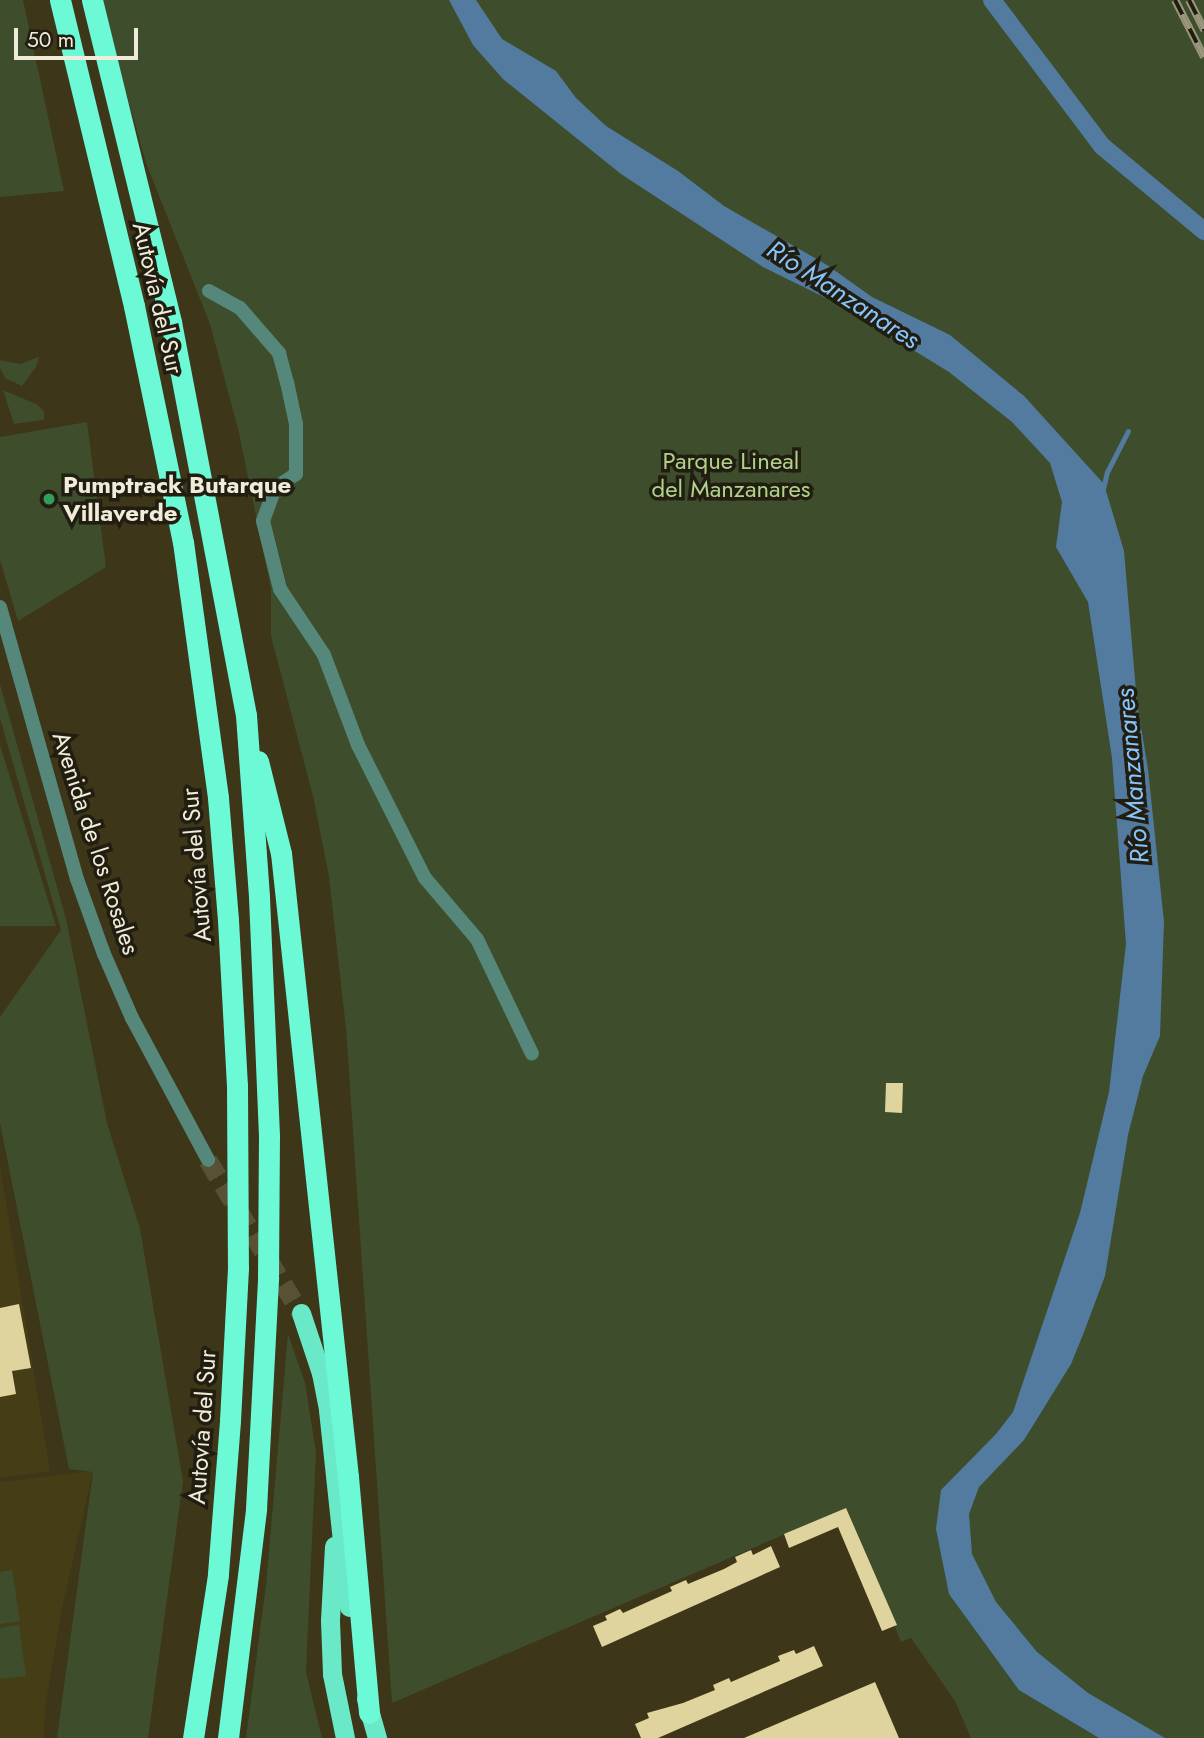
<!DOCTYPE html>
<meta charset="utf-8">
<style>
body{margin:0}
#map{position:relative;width:1204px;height:1738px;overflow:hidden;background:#3d3618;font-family:Jost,sans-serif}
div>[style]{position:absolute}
.built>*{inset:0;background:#453d16}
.green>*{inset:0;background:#3e4e2c}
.water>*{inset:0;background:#527b9f}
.stream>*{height:5px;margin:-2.5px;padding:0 2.5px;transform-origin:2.5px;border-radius:2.5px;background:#527b9f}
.canal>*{height:18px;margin:-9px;padding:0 9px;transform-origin:9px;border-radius:9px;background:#527b9f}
.building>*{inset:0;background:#dfd49d}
.trunk-tunnel>*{height:19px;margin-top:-9.5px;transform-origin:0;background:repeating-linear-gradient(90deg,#585135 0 19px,transparent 0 29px)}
.minor>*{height:14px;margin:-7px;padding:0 7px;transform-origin:7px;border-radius:7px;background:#55887a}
.tertiary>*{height:14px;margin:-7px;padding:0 7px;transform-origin:7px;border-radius:7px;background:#55887a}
.trunk>*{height:19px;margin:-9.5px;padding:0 9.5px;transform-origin:9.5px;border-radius:9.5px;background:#6ae9c9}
.motorway>*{height:21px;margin:-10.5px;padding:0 10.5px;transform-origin:10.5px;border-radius:10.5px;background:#6cf9d6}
.rail>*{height:8px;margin-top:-4px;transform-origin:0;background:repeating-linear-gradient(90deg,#211e11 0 16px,#9b967e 0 32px);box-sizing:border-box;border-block:2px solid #9b967e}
.motorway-bridge>*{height:21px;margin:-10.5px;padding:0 10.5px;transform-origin:10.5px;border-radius:10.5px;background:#6cf9d6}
.dots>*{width:19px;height:19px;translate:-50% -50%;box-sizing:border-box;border:4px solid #211e11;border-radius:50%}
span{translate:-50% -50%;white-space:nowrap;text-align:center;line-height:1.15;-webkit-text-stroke:7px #211e11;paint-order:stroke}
.street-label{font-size:24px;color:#efecda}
.park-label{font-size:24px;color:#b0d28a}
.poi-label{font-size:24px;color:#efecda;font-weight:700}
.left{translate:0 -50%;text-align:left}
.water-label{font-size:26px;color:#86c4fc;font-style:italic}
.scale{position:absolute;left:14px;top:28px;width:124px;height:32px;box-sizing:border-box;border:4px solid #efecda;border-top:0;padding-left:9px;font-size:21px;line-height:24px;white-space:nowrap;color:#efecda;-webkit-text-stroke:5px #211e11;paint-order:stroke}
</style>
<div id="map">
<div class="built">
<i style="clip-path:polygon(0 1165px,50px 1471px,0 1478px)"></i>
<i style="clip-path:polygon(93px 1471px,62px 1609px,45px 1707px,44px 1738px,0 1738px,0 1482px)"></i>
</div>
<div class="green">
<i style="clip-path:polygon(0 0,23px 0,64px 191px,0 197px)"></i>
<i style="clip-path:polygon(100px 0,1204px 0,1204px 1738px,971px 1738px,955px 1701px,911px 1638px,901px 1642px,846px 1508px,392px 1703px,346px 1029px,329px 877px,314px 800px,271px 636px,271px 589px,239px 433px,210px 324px,146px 163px)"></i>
<i style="clip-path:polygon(39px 357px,36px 367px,22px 386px,5px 378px,0 368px,0 360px,20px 364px)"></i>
<i style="clip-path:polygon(3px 390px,36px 404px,44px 411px,44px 420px,14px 424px)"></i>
<i style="clip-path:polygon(87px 422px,106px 567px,18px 621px,0 560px,0 437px)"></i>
<i style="clip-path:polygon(0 684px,66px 919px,107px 1123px,140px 1229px,183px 1481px,148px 1738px,57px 1738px,93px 1472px,69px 1469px,0 1123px,0 1017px,61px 930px,0 718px)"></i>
<i style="clip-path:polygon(0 745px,56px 926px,0 926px)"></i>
<i style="clip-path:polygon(288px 1334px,305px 1383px,316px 1452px,306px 1672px,322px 1738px,246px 1738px,266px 1585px)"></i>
<i style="clip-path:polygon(12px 1570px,20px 1621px,0 1624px,0 1572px)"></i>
<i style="clip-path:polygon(19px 1625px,26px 1676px,0 1679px,0 1628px)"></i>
</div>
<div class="water">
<i style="clip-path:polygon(449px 0,476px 0,502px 39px,556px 71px,576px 98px,606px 126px,678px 171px,724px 206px,827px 265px,872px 297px,950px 335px,1024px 396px,1104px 484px,1124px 551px,1137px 703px,1148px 769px,1164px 922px,1160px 1036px,1143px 1076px,1128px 1135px,1105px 1276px,1084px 1332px,1071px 1364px,1024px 1440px,979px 1487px,969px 1514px,972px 1554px,996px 1602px,1037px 1652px,1088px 1693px,1165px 1738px,1099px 1738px,1019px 1690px,949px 1594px,936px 1529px,941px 1490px,996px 1434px,1013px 1412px,1080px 1213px,1109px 1092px,1126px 944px,1112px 758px,1088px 602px,1056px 547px,1062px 502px,1050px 463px,1012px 422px,949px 372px,840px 305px,763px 267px,621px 174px,503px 79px,473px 45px)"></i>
</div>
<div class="stream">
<i style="left:1103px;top:489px;width:17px;rotate:-77deg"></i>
<i style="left:1107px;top:472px;width:46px;rotate:-62.9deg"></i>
</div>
<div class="canal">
<i style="left:992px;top:0;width:183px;rotate:53deg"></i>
<i style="left:1102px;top:146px;width:133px;rotate:39.8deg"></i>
</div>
<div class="building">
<i style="clip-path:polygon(886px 1083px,903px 1083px,902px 1113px,885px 1112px)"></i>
<i style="clip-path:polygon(19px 1304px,31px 1368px,12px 1371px,16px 1394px,0 1397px,0 1308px)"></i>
<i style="clip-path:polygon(846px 1508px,897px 1625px,882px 1631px,838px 1527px,789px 1548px,784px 1534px)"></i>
<i style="clip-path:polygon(771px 1546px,780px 1567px,602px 1647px,593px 1626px,607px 1620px,605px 1616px,620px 1609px,623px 1613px,672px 1591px,670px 1587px,686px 1580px,688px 1584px,724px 1569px,737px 1562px,735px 1557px,751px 1550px,753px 1555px)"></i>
<i style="clip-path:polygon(814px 1646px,823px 1666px,658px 1738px,641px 1738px,635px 1724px,649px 1718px,647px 1713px,683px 1703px,715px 1690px,713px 1685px,729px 1678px,731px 1682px,780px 1661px,778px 1656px,794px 1650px,796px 1654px)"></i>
<i style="clip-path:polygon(875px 1682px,899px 1738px,744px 1738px)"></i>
</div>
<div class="trunk-tunnel">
<i style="left:208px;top:1160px;width:179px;rotate:58.7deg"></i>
</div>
<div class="minor">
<i style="left:209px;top:291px;width:35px;rotate:29deg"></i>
<i style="left:240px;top:308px;width:60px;rotate:49.1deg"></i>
<i style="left:279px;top:353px;width:30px;rotate:75deg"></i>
<i style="left:287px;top:382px;width:43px;rotate:77.9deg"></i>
<i style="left:296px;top:424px;width:50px;rotate:90deg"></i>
<i style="left:296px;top:474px;width:25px;rotate:146deg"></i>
<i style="left:275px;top:488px;width:35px;rotate:110deg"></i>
<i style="left:263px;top:521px;width:70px;rotate:76deg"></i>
<i style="left:280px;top:589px;width:79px;rotate:56.3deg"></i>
<i style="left:324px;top:655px;width:96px;rotate:69.3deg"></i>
<i style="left:358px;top:745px;width:149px;rotate:63.3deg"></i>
<i style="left:425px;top:878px;width:80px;rotate:49.6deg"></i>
<i style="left:477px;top:939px;width:127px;rotate:64.4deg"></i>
</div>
<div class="tertiary">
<i style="left:0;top:607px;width:283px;rotate:74.2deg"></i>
<i style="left:77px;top:879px;width:80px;rotate:70.2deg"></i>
<i style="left:104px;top:954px;width:70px;rotate:66.4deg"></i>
<i style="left:132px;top:1018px;width:161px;rotate:61.8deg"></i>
</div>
<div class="trunk">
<i style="left:301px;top:1313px;width:63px;rotate:71.6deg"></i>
<i style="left:321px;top:1373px;width:38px;rotate:79deg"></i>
<i style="left:328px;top:1410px;width:198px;rotate:83.9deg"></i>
<i style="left:334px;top:1546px;width:75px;rotate:93.1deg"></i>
<i style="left:330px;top:1621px;width:53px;rotate:87.8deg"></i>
<i style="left:332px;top:1674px;width:65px;rotate:78.5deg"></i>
<i style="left:366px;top:1699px;width:41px;rotate:74.2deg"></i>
</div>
<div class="motorway">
<i style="left:60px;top:0;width:315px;rotate:76.4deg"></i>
<i style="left:134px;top:306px;width:241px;rotate:78.3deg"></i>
<i style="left:183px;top:542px;width:258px;rotate:82.2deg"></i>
<i style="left:218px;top:798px;width:122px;rotate:85.3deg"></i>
<i style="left:228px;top:920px;width:165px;rotate:86.9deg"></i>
<i style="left:237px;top:1085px;width:183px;rotate:89.7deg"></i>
<i style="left:238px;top:1268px;width:153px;rotate:93deg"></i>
<i style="left:230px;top:1421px;width:154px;rotate:94.5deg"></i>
<i style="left:218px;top:1575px;width:165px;rotate:98.7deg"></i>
<i style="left:92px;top:0;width:332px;rotate:76.2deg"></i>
<i style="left:171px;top:322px;width:400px;rotate:79.2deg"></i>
<i style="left:246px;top:715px;width:182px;rotate:85.9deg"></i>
<i style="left:259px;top:897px;width:240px;rotate:87.6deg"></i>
<i style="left:258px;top:761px;width:95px;rotate:76deg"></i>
<i style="left:281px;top:853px;width:628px;rotate:83.87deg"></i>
<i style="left:348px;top:1477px;width:237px;rotate:84.9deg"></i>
<i style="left:228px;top:1738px;width:231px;rotate:-83deg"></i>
<i style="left:256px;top:1509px;width:232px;rotate:-87deg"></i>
</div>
<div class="rail">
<i style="left:1175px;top:0;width:64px;rotate:63deg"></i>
<i style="left:1189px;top:0;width:34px;rotate:63deg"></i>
</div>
<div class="motorway-bridge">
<i style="left:268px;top:1277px;width:140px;rotate:-89.6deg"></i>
</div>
<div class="dots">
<i style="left:49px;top:499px;background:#2e9e5b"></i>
</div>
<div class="street-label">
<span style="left:158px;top:298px;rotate:77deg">Autovía del Sur</span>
<span style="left:96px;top:843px;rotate:72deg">Avenida de los Rosales</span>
<span style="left:196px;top:865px;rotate:-95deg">Autovía del Sur</span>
<span style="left:202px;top:1427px;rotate:-86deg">Autovía del Sur</span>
</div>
<div class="park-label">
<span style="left:731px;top:475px">Parque Lineal<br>del Manzanares</span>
</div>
<div class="poi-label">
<span class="left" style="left:63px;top:499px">Pumptrack Butarque<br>Villaverde</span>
</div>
<div class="water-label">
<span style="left:843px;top:295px;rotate:33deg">Río Manzanares</span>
<span style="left:1133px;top:776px;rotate:-95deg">Río Manzanares</span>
</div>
<div class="scale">50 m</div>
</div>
